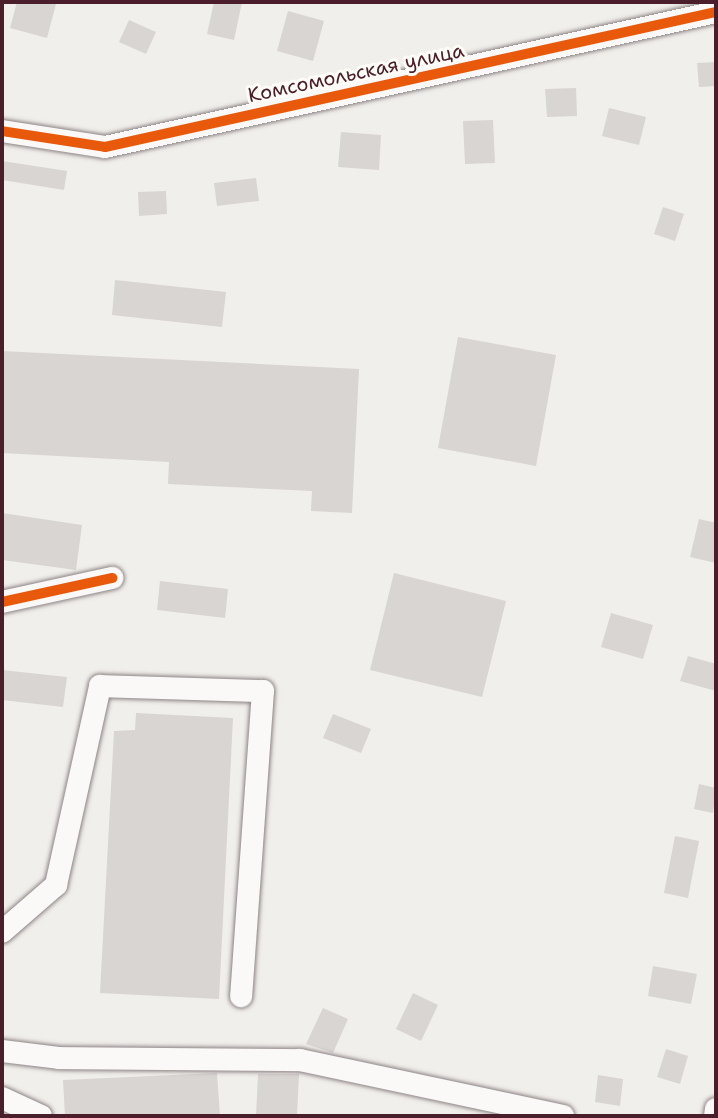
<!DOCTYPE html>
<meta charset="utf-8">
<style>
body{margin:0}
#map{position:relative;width:718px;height:1118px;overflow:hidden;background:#f1efec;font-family:"Shantell Sans",sans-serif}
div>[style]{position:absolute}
.building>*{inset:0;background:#d8d5d3}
.roads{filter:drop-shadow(0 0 2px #8d8485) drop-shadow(0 0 2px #8d8485)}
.minor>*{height:22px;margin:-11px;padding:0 11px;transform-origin:11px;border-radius:11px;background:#faf9f7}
.cycleway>*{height:10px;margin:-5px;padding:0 5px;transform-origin:5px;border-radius:5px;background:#e8590c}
span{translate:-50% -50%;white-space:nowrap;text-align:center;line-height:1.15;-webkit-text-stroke:6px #fdfcf7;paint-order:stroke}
.street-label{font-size:20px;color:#4a1f2b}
.frame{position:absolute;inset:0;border:4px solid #4a1f2b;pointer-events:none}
</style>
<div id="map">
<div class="building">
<i style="clip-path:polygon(17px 2px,56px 4px,47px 38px,10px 28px)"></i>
<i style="clip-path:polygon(214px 2px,242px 2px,234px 40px,207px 34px)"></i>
<i style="clip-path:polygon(288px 11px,324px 21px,313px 61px,277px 51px)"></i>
<i style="clip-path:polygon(129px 20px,156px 32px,146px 54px,119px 42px)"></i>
<i style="clip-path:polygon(716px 62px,716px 86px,699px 87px,697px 63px)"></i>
<i style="clip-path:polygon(576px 88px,577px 116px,547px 117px,545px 89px)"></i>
<i style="clip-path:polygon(609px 108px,646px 117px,639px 145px,602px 136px)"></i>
<i style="clip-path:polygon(493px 120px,495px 163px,465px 164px,463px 121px)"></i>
<i style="clip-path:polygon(341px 132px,381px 135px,379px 170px,338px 167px)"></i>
<i style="clip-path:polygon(2px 161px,67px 171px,64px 190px,2px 180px)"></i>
<i style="clip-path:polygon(256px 178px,259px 201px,217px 206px,214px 183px)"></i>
<i style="clip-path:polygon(166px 191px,167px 214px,139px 216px,138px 192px)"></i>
<i style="clip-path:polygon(663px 207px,684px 214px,675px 241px,654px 234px)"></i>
<i style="clip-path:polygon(115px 280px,226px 292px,222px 327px,112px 315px)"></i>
<i style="clip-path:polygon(458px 337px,556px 355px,536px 466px,438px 448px)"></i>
<i style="clip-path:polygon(2px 351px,359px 369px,352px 513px,311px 511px,312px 491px,168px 484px,169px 462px,2px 453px)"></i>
<i style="clip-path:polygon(2px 513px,82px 525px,76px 570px,2px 560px)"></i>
<i style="clip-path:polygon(699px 519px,716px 523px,716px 563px,690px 557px)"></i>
<i style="clip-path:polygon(394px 573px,506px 601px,482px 697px,370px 670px)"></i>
<i style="clip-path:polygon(160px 581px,228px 589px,225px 618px,157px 610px)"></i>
<i style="clip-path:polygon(611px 613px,653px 625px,643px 659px,601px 647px)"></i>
<i style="clip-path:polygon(688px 656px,716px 664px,716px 691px,680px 681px)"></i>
<i style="clip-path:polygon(2px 670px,67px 677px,63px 707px,2px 700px)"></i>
<i style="clip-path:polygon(136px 713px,233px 718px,219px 999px,100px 993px,114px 731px,135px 730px)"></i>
<i style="clip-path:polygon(333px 714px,371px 729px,361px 753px,323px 738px)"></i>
<i style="clip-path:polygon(699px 784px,716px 788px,713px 813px,694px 809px)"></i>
<i style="clip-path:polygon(675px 836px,699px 841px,688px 898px,664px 893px)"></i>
<i style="clip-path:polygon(653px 966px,697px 974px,691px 1004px,648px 996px)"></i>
<i style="clip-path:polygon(413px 993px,438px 1005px,421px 1041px,396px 1029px)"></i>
<i style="clip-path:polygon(323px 1008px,348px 1019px,333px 1053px,306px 1044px)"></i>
<i style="clip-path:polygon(666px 1049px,688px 1056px,680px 1084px,657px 1077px)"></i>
<i style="clip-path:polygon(217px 1073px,220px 1116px,65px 1116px,63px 1080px)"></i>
<i style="clip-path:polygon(258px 1074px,299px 1074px,297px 1116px,256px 1116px)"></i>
<i style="clip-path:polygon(598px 1075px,623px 1079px,620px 1106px,595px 1102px)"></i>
</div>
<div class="roads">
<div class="minor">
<i style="left:2px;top:131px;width:104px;rotate:8.8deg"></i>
<i style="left:105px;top:147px;width:626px;rotate:-12.46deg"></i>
<i style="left:2px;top:602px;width:113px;rotate:-12.3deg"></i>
<i style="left:2px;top:932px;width:72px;rotate:-41deg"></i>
<i style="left:56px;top:885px;width:204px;rotate:-77.5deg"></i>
<i style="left:100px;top:686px;width:163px;rotate:1.8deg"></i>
<i style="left:263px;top:691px;width:306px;rotate:94.1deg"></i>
<i style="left:2px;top:1051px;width:57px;rotate:7deg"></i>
<i style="left:59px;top:1058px;width:241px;rotate:0.5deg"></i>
<i style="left:300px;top:1060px;width:269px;rotate:12deg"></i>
<i style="left:2px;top:1098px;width:43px;rotate:24.8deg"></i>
<i style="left:715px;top:1116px;width:7px;rotate:-82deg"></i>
</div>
</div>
<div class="cycleway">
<i style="left:2px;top:131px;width:104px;rotate:8.8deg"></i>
<i style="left:105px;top:147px;width:626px;rotate:-12.46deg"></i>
<i style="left:2px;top:602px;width:113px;rotate:-12.3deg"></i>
</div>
<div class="street-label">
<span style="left:356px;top:73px;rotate:-12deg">Комсомольская улица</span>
</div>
<div class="frame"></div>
</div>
